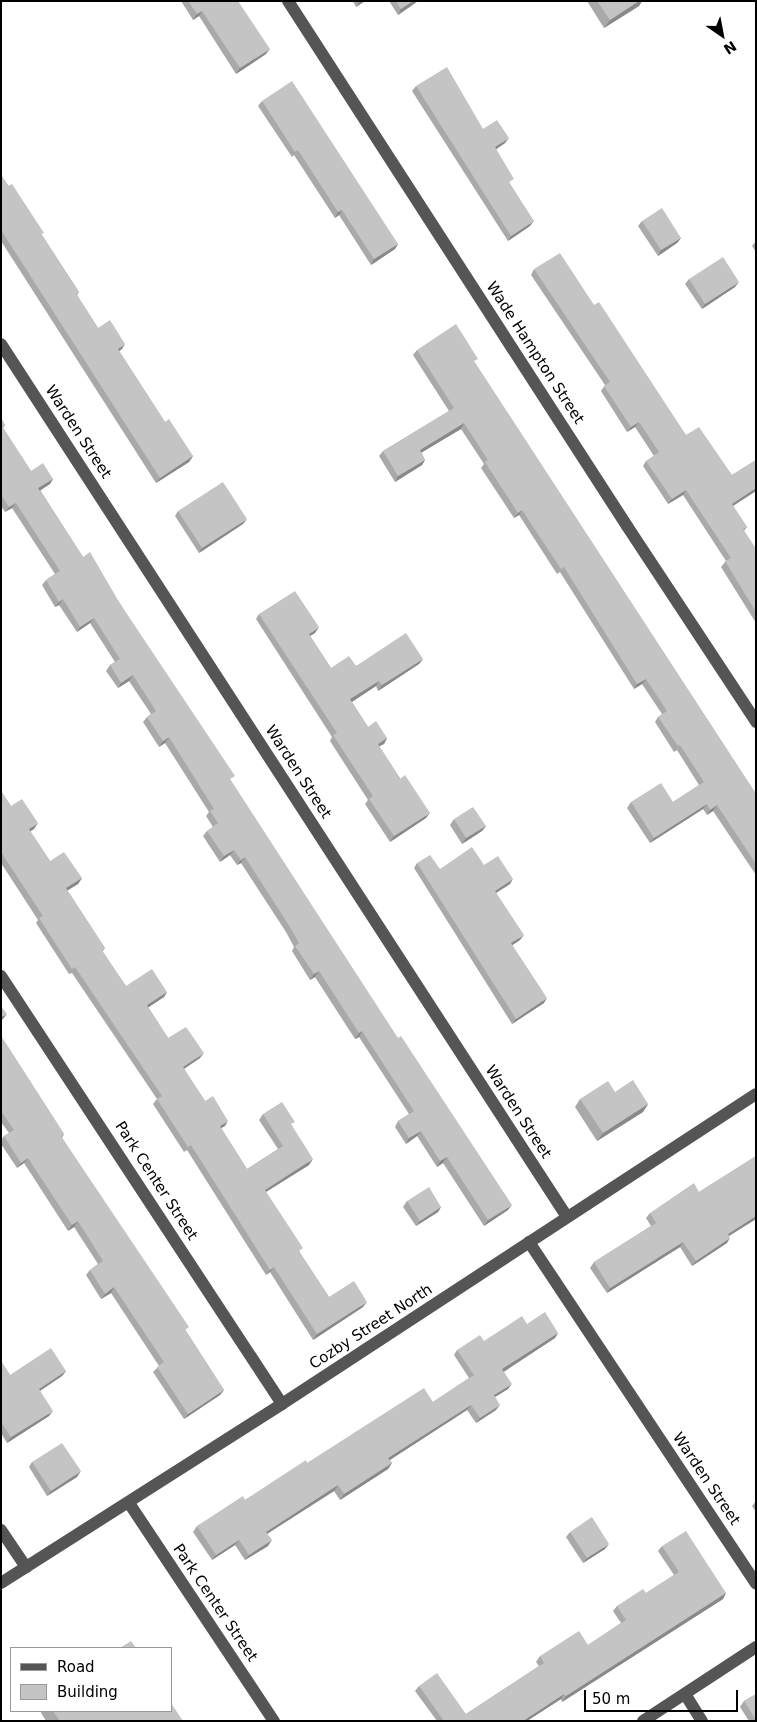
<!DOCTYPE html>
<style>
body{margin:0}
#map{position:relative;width:757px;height:1722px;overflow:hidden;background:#fff;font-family:"DejaVu Sans",sans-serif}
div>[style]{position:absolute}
.minor>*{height:12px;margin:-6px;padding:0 6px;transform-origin:6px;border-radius:6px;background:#555}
.wall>*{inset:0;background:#a9a9a9}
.shaded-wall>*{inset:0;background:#898989}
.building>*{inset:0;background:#c4c4c4}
span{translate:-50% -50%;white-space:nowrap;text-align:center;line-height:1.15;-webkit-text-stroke:4px #fff;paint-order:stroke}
.street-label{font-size:15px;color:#000}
.frame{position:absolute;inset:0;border:2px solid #000;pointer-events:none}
.legend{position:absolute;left:10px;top:1647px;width:162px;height:65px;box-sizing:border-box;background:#fff;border:1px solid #999;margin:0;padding:6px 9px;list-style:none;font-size:15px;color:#000}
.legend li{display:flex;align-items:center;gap:10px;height:25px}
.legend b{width:25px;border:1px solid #999}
.north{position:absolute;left:697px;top:10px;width:50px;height:50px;-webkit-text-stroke:4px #fff;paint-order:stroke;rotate:147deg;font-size:14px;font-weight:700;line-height:20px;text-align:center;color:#000}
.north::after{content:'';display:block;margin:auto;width:18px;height:22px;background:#000;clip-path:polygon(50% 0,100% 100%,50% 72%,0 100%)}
.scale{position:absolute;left:584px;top:1690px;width:154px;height:22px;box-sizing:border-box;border:2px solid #000;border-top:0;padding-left:6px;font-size:15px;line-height:18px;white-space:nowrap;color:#000;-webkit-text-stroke:4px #fff;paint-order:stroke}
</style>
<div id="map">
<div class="minor">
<i style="left:288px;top:1px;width:625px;rotate:57.15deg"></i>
<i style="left:627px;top:526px;width:235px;rotate:56.6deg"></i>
<i style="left:1px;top:344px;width:1040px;rotate:57.04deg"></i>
<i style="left:1px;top:976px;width:512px;rotate:56.71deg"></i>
<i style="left:529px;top:1242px;width:410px;rotate:56.4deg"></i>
<i style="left:129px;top:1503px;width:262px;rotate:56.4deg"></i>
<i style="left:1px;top:1530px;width:45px;rotate:56deg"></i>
<i style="left:1px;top:1583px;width:333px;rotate:-32.5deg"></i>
<i style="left:282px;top:1404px;width:566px;rotate:-33.19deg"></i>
<i style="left:685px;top:1694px;width:32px;rotate:58deg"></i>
<i style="left:643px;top:1721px;width:135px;rotate:-33.2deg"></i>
</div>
<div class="wall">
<i style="clip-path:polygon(181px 1px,238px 1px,266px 54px,236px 74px,199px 16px,193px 20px)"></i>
<i style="clip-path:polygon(353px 1px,365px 1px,356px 7px)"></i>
<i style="clip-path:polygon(389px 1px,418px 1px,398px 15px)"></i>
<i style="clip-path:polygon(587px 1px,642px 1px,639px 6px,604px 28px)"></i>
<i style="clip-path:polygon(416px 86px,505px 143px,496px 149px,510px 184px,530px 226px,508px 241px,412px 91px)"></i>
<i style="clip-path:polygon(262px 101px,398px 244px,395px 249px,371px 265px,339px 215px,335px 218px,294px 155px,292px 157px,258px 106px)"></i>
<i style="clip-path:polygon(1px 175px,42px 235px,79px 292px,77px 295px,98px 328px,122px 349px,119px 351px,165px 422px,193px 456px,189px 462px,156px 483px,1px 241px)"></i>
<i style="clip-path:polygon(642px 221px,681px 238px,677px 243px,658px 256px,638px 226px)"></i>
<i style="clip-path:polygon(756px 241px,756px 252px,752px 246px)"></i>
<i style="clip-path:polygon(534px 269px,594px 305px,686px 435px,732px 475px,756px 460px,756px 491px,733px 506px,747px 527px,744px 531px,756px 549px,756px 623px,721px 567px,726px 561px,683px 495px,668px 504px,643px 466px,646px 461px,654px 456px,635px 427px,627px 432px,601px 391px,605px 385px,531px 275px)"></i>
<i style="clip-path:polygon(689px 279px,735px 287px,702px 309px,685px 284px)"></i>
<i style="clip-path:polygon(417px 350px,475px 363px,756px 794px,756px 875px,713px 811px,707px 815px,703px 809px,650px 843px,627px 808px,631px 802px,673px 802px,699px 785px,677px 750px,674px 752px,655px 722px,658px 717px,662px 714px,642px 684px,634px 689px,560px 572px,557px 574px,519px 515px,514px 518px,481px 468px,484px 464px,461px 429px,421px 452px,425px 460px,422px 465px,395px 482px,379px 456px,383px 451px,449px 411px,413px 355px)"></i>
<i style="clip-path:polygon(1px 418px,5px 425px,3px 428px,31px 471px,53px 479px,50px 484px,40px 490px,83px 557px,119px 602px,231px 781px,508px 1210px,484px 1226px,443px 1163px,437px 1167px,417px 1136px,406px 1144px,395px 1127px,398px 1121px,409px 1114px,359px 1037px,355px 1039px,315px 977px,310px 980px,292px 951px,294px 947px,286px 932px,241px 863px,237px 865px,230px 855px,220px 862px,203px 836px,207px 831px,213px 827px,206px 816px,209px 812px,165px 743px,159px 747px,143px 722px,147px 717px,151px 714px,129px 681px,118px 688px,106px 671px,110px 665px,115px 662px,90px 623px,77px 632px,59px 605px,55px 607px,42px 585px,46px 580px,55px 574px,12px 508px,5px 512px,1px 506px)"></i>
<i style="clip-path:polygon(178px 511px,243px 524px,199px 553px,175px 516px)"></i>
<i style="clip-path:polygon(259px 614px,315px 633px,310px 636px,331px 668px,423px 659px,419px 664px,378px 691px,376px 686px,352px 702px,368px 727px,387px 738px,384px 744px,379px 746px,426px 818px,390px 842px,365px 804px,368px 800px,330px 741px,332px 737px,256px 619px)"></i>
<i style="clip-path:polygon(1px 791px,11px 806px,34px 829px,30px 831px,50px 861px,82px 878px,78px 884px,67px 890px,105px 948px,102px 952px,126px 986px,167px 992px,164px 997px,148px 1007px,168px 1038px,200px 1058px,184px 1069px,205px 1101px,225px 1126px,221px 1128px,247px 1169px,278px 1149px,259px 1120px,263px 1114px,292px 1126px,309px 1165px,266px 1192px,300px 1253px,329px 1297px,363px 1307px,313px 1340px,270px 1272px,266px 1275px,187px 1150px,184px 1152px,153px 1104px,157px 1099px,72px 973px,69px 974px,36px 923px,38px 920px,1px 863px)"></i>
<i style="clip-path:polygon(454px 819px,486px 826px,482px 831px,462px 844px,450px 825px)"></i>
<i style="clip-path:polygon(417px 863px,440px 869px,484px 865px,510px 884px,496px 893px,520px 940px,512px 945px,544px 1003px,512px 1024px,414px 868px)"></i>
<i style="clip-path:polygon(1px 1036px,64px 1134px,62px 1138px,224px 1390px,220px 1395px,184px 1419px,153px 1372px,159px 1366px,111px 1293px,101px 1299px,86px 1275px,90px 1270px,98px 1264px,74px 1227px,68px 1231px,24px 1163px,17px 1168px,1px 1144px,1px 1140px,4px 1136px,9px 1133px,1px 1122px)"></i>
<i style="clip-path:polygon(615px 1092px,648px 1104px,643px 1112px,597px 1141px,575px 1107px,580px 1099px)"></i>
<i style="clip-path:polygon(756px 1156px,756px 1219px,729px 1236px,727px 1243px,692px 1266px,680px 1247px,607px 1293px,590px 1268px,594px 1262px,651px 1226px,646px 1218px,650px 1213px,699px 1192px)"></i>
<i style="clip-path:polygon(407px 1201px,441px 1207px,438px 1212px,416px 1226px,403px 1207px)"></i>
<i style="clip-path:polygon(527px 1324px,558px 1333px,555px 1338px,504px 1371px,508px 1389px,495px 1397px,496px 1410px,476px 1423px,467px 1410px,390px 1460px,392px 1463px,388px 1469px,340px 1500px,334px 1491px,267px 1534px,268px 1546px,245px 1560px,235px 1545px,212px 1560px,193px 1532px,197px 1526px,245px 1500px,307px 1463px,433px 1402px,469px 1378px,454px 1355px,457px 1350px,484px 1341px)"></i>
<i style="clip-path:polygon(1px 1361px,10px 1375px,66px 1371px,62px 1376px,40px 1391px,49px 1416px,7px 1443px,1px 1433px)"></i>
<i style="clip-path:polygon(32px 1462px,77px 1477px,47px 1496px,29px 1467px)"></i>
<i style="clip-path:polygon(756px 1501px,756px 1512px,752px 1506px)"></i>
<i style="clip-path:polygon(570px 1532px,605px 1549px,583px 1563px,566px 1537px)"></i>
<i style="clip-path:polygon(662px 1546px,726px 1593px,723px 1599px,562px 1702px,561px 1699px,527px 1721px,437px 1721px,415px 1691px,419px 1686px,466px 1714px,539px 1666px,536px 1662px,540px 1656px,588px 1645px,621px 1623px,613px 1611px,617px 1606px,646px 1593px,674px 1575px,658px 1551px)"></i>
<i style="clip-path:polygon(756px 1694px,756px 1721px,749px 1721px,740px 1707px,744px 1701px)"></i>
<i style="clip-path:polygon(40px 1711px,171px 1711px,183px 1721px,46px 1721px)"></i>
</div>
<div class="shaded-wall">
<i style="clip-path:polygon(360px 1px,365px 1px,356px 7px)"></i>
<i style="clip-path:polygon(413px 1px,418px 1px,398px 15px,401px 9px)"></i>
<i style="clip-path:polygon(639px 1px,642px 1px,639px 6px,604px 28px,610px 20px)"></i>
<i style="clip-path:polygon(202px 11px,199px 16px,193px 20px,197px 14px)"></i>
<i style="clip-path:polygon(270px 49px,266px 54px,236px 74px,240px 68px)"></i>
<i style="clip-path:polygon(509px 138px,505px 143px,491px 153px,495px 147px)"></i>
<i style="clip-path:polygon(342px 210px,339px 215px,335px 218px,338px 212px)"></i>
<i style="clip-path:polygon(534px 221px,530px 226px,508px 241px,511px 236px)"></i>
<i style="clip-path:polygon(681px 238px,677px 243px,658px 256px,661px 250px)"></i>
<i style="clip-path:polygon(398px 244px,395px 249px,371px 265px,374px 259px)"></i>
<i style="clip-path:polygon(739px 282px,735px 287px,702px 309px,705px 304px)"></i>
<i style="clip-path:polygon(125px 344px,122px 349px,114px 354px,118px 349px)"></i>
<i style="clip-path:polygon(639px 422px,635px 427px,627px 432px,631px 427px)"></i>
<i style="clip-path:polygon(464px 423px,461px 429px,416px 456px,420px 450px)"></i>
<i style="clip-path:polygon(193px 456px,189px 462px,156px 483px,160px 478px)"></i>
<i style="clip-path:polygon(425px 460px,422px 465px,395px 482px,398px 476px)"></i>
<i style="clip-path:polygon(53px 479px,50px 484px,35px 494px,38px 488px)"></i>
<i style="clip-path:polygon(756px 488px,756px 491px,728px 509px,732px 504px)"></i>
<i style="clip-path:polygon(686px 490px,683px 495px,668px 504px,672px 499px)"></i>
<i style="clip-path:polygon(16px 503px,12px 508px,5px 512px,9px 507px)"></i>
<i style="clip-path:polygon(522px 510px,519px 515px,514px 518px,518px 513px)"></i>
<i style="clip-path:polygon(247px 519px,243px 524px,199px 553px,202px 548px)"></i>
<i style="clip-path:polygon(63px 599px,59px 605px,55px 607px,59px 602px)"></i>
<i style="clip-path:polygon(94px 618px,90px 623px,77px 632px,80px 627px)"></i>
<i style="clip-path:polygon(319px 627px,315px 633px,305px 639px,309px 634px)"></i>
<i style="clip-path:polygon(423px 659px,419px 664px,378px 691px,382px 685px)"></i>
<i style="clip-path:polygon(133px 675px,129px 681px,118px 688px,121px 683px)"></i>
<i style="clip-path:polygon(646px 679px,642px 684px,634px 689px,637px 684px)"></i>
<i style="clip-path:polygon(379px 681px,376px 686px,347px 705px,350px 699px)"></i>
<i style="clip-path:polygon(169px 737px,165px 743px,159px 747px,163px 741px)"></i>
<i style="clip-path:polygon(387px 738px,384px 744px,374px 749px,378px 744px)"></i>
<i style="clip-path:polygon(707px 804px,703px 809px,650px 843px,654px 838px)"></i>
<i style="clip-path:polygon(717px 805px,713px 811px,707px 815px,710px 810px)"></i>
<i style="clip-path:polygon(430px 813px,426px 818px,390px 842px,394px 836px)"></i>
<i style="clip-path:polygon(38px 823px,34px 829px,25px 835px,29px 829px)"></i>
<i style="clip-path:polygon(486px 826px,482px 831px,462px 844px,466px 838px)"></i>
<i style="clip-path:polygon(234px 850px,230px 855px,220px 862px,224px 856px)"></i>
<i style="clip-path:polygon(245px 857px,241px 863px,237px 865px,241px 860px)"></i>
<i style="clip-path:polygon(82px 878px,78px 884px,62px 894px,66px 888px)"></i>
<i style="clip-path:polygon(513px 879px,510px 884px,491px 896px,495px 891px)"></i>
<i style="clip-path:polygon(524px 935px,520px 940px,508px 948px,511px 943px)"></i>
<i style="clip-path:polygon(319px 971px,315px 977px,310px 980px,314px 974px)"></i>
<i style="clip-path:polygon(167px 992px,164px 997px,143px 1011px,147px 1005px)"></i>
<i style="clip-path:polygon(547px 998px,544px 1003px,512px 1024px,516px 1019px)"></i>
<i style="clip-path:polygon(7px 1014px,3px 1019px,1px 1020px,1px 1017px)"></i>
<i style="clip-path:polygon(362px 1031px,359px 1037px,355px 1039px,359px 1033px)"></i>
<i style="clip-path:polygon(204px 1053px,200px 1058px,179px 1072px,183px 1067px)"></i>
<i style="clip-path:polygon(648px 1104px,643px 1112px,597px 1141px,603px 1133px)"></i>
<i style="clip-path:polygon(228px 1121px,225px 1126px,216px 1131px,220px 1126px)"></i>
<i style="clip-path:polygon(421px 1131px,417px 1136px,406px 1144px,409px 1138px)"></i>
<i style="clip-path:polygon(447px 1157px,443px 1163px,437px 1167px,440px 1161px)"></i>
<i style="clip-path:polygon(28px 1158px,24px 1163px,17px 1168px,21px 1163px)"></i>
<i style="clip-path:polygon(313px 1159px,309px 1165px,261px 1195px,265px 1190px)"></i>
<i style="clip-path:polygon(512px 1205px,508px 1210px,484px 1226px,488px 1220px)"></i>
<i style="clip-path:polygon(441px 1207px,438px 1212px,416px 1226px,420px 1221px)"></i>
<i style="clip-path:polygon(756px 1216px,756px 1219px,724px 1239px,728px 1234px)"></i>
<i style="clip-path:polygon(78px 1221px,74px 1227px,68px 1231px,72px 1225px)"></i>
<i style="clip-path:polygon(730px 1238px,727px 1243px,692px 1266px,696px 1261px)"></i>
<i style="clip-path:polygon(683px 1242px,680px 1247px,607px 1293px,610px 1288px)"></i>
<i style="clip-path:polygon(274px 1267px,270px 1272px,266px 1275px,270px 1270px)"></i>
<i style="clip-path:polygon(114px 1287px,111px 1293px,101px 1299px,105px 1294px)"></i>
<i style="clip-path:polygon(367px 1302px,363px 1307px,313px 1340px,317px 1334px)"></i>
<i style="clip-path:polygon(558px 1333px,555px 1338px,499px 1375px,502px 1369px)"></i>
<i style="clip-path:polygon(66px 1371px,62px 1376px,35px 1394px,39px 1389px)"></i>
<i style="clip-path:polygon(512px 1384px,508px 1389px,490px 1400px,494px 1395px)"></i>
<i style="clip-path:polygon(224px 1390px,220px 1395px,184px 1419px,188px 1414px)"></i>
<i style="clip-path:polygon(471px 1405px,467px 1410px,385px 1463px,388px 1458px)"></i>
<i style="clip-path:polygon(500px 1405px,496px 1410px,476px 1423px,480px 1418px)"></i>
<i style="clip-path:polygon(53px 1411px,49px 1416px,7px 1443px,11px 1437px)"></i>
<i style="clip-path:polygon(392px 1463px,388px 1469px,340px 1500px,344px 1494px)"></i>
<i style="clip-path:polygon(81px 1471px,77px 1477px,47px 1496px,51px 1491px)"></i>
<i style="clip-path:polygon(338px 1485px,334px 1491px,262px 1537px,266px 1532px)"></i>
<i style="clip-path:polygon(239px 1540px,235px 1545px,212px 1560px,216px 1555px)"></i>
<i style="clip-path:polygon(272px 1540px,268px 1546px,245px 1560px,249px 1555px)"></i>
<i style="clip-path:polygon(609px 1544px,605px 1549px,583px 1563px,587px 1558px)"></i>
<i style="clip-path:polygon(726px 1593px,723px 1599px,562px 1702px,566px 1696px)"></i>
<i style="clip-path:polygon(564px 1694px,561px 1699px,527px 1721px,523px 1721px)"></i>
</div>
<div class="building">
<i style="clip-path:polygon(188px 1px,238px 1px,270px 49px,240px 68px,202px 11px,197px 14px)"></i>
<i style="clip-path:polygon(396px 1px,413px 1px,401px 9px)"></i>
<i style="clip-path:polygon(597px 1px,639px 1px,610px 20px)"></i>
<i style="clip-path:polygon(447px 67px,483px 129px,497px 120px,509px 138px,495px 147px,514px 179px,509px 182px,534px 221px,511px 236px,416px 86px)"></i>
<i style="clip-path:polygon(292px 81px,398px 244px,374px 259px,342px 210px,338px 212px,298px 150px,295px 152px,262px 101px)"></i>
<i style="clip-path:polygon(1px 175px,8px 186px,12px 184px,44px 233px,41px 234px,79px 292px,76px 294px,98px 328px,110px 320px,125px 344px,118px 349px,165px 422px,169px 419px,193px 456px,160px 478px,1px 230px)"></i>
<i style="clip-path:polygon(662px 208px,681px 238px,661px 250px,642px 221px)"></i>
<i style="clip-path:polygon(560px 253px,594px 305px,599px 302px,686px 435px,699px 427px,732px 475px,756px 460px,756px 488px,732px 504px,747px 527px,743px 529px,756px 549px,756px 612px,725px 561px,731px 558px,686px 490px,672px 499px,646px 461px,659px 452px,639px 422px,631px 427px,604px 386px,610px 382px,534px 269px)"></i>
<i style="clip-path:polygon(723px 257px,739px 282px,705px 304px,689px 279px)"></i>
<i style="clip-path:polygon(456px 324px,478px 359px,474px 361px,756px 794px,756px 864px,717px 805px,710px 810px,707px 804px,654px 838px,631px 802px,661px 783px,673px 802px,704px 782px,680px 745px,678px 746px,658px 717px,667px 711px,646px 679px,637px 684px,564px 567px,561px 569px,522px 510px,518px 513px,485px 462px,488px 460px,464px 423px,420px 450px,425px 460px,398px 476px,383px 451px,454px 408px,417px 350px)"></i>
<i style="clip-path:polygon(1px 418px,5px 425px,2px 426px,31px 471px,43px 463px,53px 479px,38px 488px,83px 557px,90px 552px,119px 602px,235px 776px,230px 779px,398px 1038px,401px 1036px,512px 1205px,488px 1220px,447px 1157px,440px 1161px,421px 1131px,409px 1138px,398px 1121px,414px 1111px,362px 1031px,359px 1033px,319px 971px,314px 974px,295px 946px,299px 943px,290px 927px,245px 857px,241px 860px,234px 850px,224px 856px,207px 831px,218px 823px,210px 811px,214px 809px,169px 737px,163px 741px,147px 717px,156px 711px,133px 675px,121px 683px,110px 665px,120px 659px,94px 618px,80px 627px,63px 599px,59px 602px,46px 580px,60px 571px,16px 503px,9px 507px,1px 495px)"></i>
<i style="clip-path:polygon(223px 482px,247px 519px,202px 548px,178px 511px)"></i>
<i style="clip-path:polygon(295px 591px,319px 627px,309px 634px,331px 668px,349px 656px,356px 666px,406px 633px,423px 659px,382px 685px,379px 681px,350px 699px,368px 727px,376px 721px,387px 738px,378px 744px,400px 779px,405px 775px,430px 813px,394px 836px,369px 799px,373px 796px,333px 735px,337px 733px,259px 614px)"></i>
<i style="clip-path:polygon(1px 791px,11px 806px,22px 799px,38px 823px,29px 829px,50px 861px,64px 852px,82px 878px,66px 888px,105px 948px,102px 950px,126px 986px,152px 969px,167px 992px,147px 1005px,168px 1038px,186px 1027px,204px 1053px,183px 1067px,205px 1101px,213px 1096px,228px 1121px,220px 1126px,247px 1169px,283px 1146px,263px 1114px,282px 1102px,295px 1122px,291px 1124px,313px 1159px,265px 1190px,303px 1248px,299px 1251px,329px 1297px,354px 1281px,367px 1302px,317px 1334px,274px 1267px,270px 1270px,191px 1145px,188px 1147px,157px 1099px,162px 1096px,75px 967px,72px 969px,39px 918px,43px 916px,1px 852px)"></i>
<i style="clip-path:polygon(473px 807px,486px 826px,466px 838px,454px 819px)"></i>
<i style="clip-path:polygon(472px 847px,484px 865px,498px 856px,513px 879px,495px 891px,524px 935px,511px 943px,547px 998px,516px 1019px,417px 863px,430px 855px,440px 869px)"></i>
<i style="clip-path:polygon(1px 1006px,7px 1014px,1px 1017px)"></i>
<i style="clip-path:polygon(1px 1036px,64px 1134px,61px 1136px,189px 1327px,185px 1330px,224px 1390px,188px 1414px,157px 1367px,164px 1362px,114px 1287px,105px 1294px,90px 1270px,103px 1261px,78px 1221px,72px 1225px,28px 1158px,21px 1163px,4px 1136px,14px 1130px,1px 1111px)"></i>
<i style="clip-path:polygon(633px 1080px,648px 1104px,603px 1133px,580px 1099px,608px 1081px,615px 1092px)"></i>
<i style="clip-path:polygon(756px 1156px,756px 1216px,728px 1234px,730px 1238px,696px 1261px,683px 1242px,610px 1288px,594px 1262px,656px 1223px,650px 1213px,694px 1183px,699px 1192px)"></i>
<i style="clip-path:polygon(429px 1187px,441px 1207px,420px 1221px,407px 1201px)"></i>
<i style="clip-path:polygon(545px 1312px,558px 1333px,502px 1369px,512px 1384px,494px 1395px,500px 1405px,480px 1418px,471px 1405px,388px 1458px,392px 1463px,344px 1494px,338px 1485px,266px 1532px,272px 1540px,249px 1555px,239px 1540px,216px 1555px,197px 1526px,243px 1496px,245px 1500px,306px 1460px,307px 1463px,424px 1388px,433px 1402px,474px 1375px,457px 1350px,480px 1335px,484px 1341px,522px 1316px,527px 1324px)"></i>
<i style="clip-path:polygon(51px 1348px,66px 1371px,39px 1389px,53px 1411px,11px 1437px,1px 1422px,1px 1361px,10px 1375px)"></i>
<i style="clip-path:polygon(62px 1443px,81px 1471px,51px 1491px,32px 1462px)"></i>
<i style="clip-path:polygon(592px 1517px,609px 1544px,587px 1558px,570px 1532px)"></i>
<i style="clip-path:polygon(686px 1531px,726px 1593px,566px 1696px,564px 1694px,523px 1721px,444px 1721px,419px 1686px,437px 1673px,466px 1714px,544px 1663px,540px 1656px,579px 1631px,588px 1645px,626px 1620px,617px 1606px,643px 1589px,646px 1593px,679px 1572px,662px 1546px)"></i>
<i style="clip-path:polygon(131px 1641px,136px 1648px,120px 1648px)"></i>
<i style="clip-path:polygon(756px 1694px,756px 1720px,744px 1701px)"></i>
<i style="clip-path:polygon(171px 1703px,183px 1721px,60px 1721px,53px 1711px,171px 1711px)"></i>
</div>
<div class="street-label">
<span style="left:535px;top:353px;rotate:57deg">Wade Hampton Street</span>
<span style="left:78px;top:432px;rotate:57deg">Warden Street</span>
<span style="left:298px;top:772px;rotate:57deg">Warden Street</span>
<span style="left:518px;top:1112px;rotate:57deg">Warden Street</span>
<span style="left:156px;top:1181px;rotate:57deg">Park Center Street</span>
<span style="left:371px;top:1327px;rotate:-33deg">Cozby Street North</span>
<span style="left:706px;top:1479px;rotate:56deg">Warden Street</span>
<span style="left:215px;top:1603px;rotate:56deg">Park Center Street</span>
</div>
<div class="frame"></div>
<ul class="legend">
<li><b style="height:6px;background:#555"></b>Road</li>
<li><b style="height:14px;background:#c4c4c4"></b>Building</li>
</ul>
<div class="north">N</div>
<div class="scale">50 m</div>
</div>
